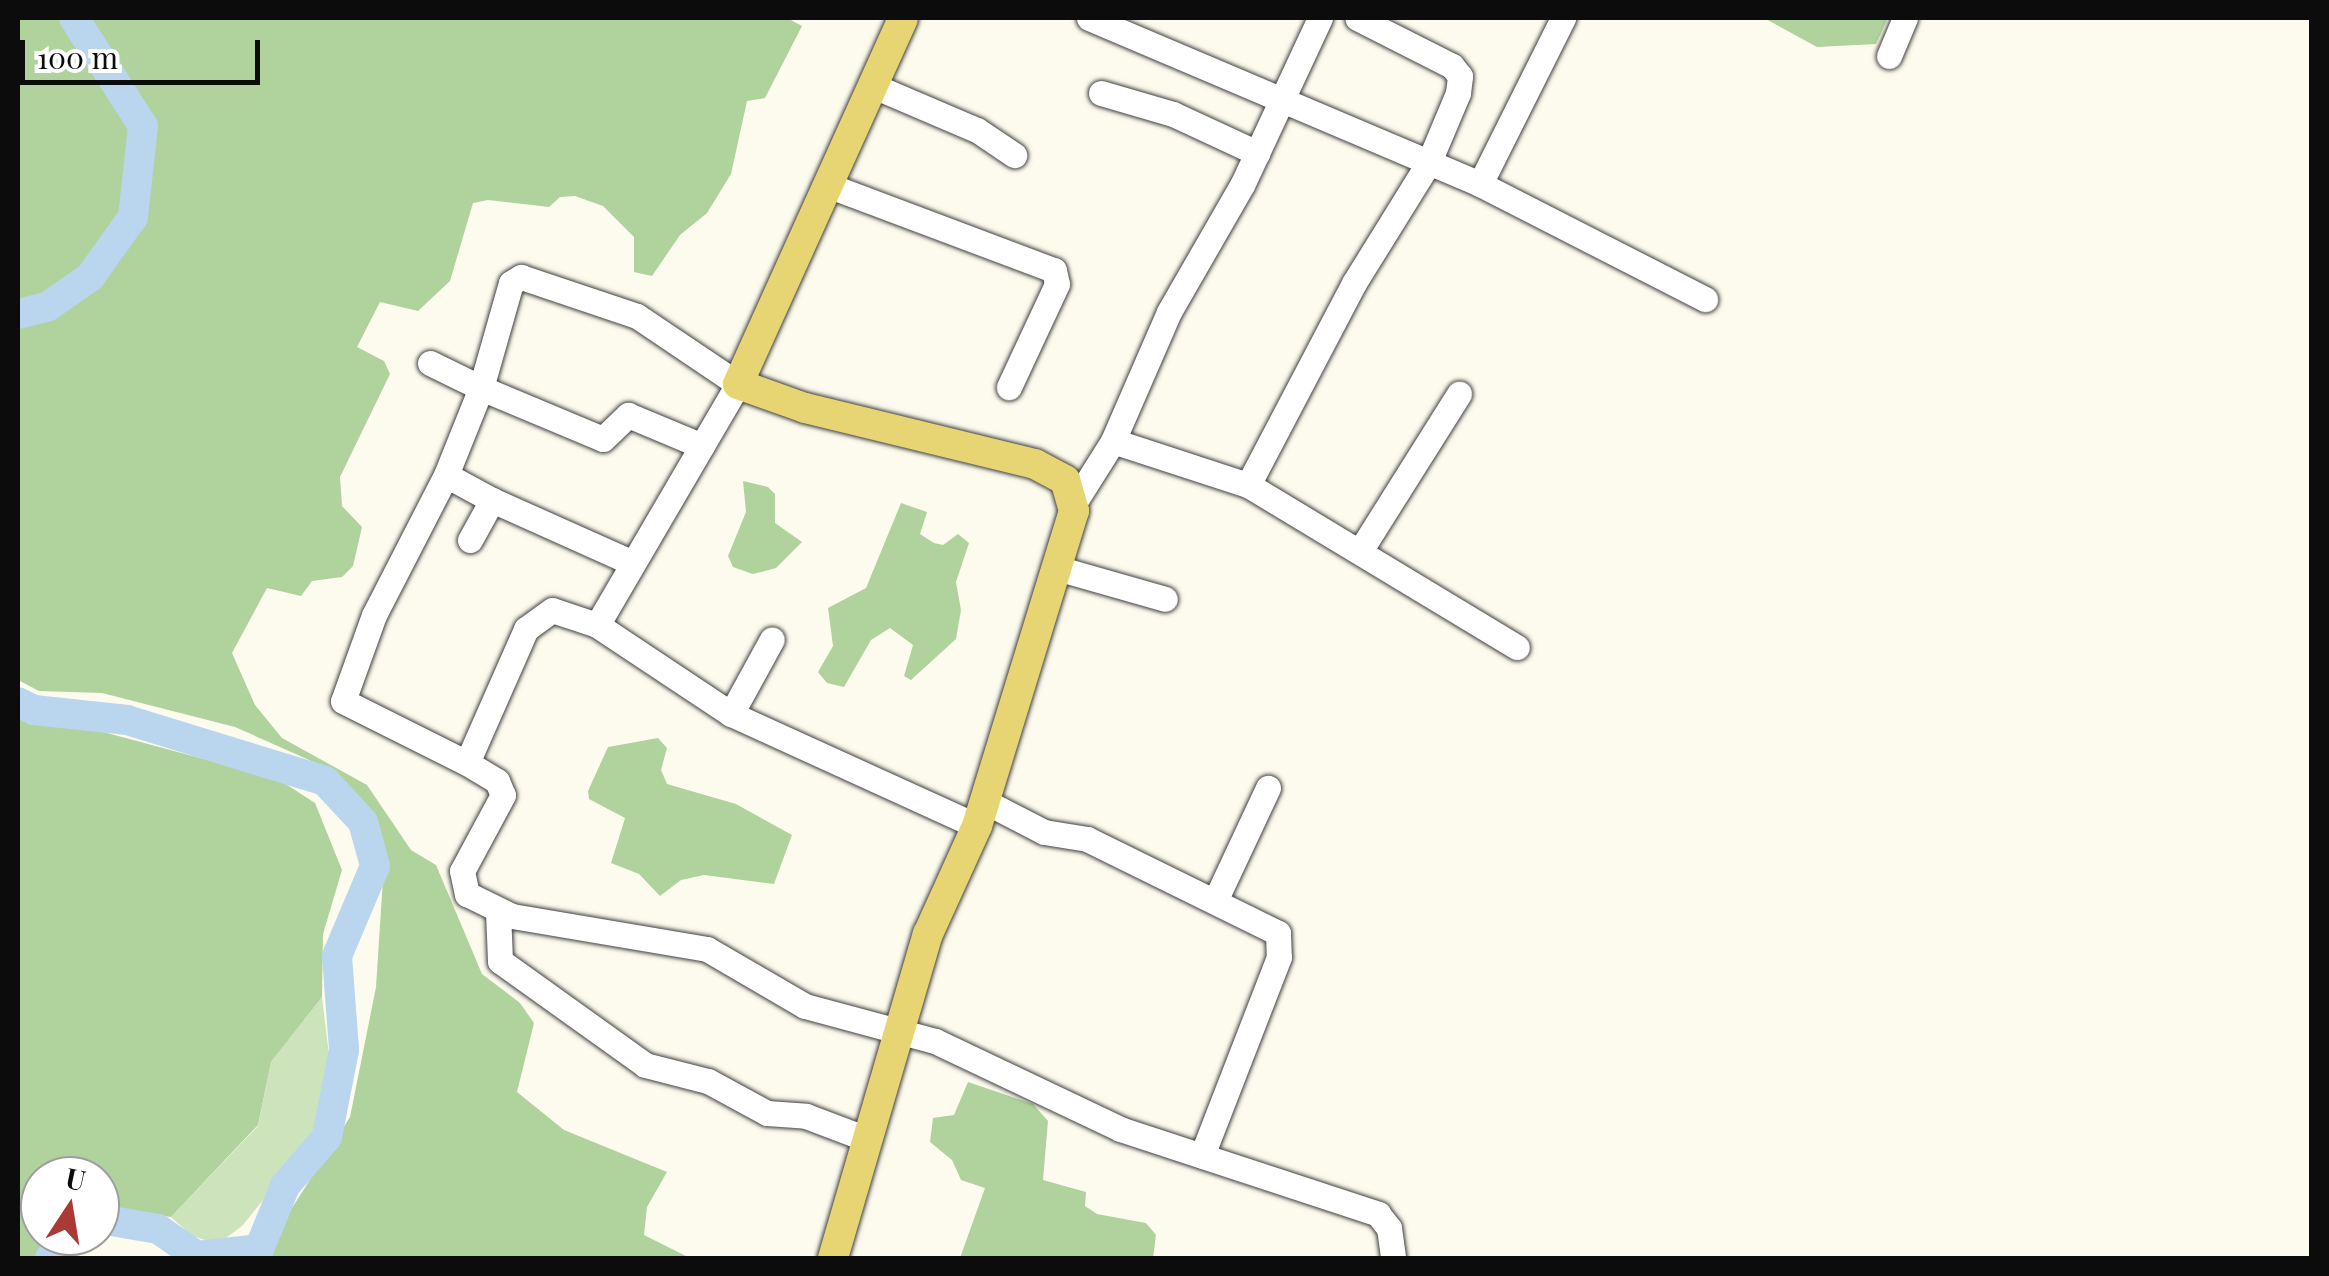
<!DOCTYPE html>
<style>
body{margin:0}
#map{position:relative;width:2329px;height:1276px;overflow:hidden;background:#fdfbee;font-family:"Playfair Display",serif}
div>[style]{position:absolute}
.green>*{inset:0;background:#cde3bc}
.forest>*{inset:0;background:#b0d29d}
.river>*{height:30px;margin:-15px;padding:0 15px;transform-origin:15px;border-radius:15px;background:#b9d6ee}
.roads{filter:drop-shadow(0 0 2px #3f3f3f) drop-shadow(0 0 2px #3f3f3f)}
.minor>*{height:25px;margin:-12.5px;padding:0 12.5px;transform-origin:12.5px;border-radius:12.5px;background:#fff}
.major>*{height:30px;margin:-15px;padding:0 15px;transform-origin:15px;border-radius:15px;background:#e7d574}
span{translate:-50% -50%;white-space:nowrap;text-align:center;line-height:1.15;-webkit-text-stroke:10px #fff;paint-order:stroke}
.frame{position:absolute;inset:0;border:20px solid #0c0c0c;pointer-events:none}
.north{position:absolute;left:20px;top:1156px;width:100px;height:100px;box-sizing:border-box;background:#fff;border:2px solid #9e9e9e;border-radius:50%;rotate:12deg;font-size:28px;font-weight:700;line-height:40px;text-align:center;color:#0c0c0c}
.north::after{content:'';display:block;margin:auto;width:35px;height:45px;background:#ab3a36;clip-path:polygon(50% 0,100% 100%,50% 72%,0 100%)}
.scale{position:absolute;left:20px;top:40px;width:240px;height:45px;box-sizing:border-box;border:5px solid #0c0c0c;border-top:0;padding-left:12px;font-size:30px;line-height:35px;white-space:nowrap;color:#0c0c0c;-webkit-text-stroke:8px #fff;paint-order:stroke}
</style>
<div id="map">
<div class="green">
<i style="clip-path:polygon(322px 997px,329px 1055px,325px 1100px,309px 1143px,242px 1226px,218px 1244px,192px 1236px,171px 1217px,258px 1126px,271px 1062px)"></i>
</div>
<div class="forest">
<i style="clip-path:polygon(18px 18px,787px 18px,802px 26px,765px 98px,747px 101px,731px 174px,707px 213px,680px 235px,652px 276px,634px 272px,634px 237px,603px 206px,575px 196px,560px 197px,549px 207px,488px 200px,473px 203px,450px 281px,418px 311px,380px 302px,357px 347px,384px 361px,390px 374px,340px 477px,342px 506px,362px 527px,353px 566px,342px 577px,312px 581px,301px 596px,267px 588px,232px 653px,255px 705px,282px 738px,367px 785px,411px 850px,436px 865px,482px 974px,520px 1003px,534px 1023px,517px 1092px,564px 1130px,667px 1172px,647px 1207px,644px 1235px,690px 1258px,260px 1258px,350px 1117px,376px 987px,385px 848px,336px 772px,235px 727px,102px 693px,39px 691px,18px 680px)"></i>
<i style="clip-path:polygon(1764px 18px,1888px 18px,1876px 44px,1817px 47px)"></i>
<i style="clip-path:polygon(743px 481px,768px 487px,775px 494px,775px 523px,802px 542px,776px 568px,753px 574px,733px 567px,728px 556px,746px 512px)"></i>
<i style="clip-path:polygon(901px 503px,927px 512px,920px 534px,934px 543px,943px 545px,958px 534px,969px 543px,956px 582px,961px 610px,956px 639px,911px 680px,904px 676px,913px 645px,890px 628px,871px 640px,844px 687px,827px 683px,818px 672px,833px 646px,828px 608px,866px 588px)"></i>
<i style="clip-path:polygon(18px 709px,278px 779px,315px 803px,342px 870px,323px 934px,322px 997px,271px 1062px,258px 1125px,171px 1217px,100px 1207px,100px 1176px,40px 1176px,40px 1236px,55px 1236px,36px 1258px,18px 1258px)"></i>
<i style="clip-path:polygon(658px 738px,667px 748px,661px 770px,667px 784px,736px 804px,792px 835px,774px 884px,704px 875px,681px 880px,660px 896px,639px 874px,611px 863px,625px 818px,589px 799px,588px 791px,608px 747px)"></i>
<i style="clip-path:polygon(968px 1082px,1033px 1104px,1048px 1121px,1043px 1180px,1086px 1192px,1085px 1206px,1097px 1214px,1146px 1223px,1156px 1235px,1153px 1258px,960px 1258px,985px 1188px,961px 1180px,952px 1160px,930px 1142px,933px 1118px,954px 1115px)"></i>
</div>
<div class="river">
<i style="left:18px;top:314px;width:30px;rotate:-14deg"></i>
<i style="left:47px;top:307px;width:52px;rotate:-34.9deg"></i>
<i style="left:90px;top:277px;width:74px;rotate:-54.4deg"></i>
<i style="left:133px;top:217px;width:92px;rotate:-83.7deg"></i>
<i style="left:143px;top:126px;width:128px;rotate:-122.6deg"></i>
<i style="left:18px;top:702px;width:18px;rotate:27deg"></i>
<i style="left:34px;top:710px;width:94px;rotate:6.1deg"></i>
<i style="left:127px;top:720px;width:207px;rotate:17.1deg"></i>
<i style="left:325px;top:781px;width:56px;rotate:47.2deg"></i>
<i style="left:363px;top:822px;width:46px;rotate:74.7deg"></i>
<i style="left:375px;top:866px;width:98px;rotate:112.9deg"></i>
<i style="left:337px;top:956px;width:94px;rotate:85.7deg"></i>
<i style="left:344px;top:1050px;width:89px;rotate:101.1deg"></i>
<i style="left:327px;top:1137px;width:65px;rotate:130.6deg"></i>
<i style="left:285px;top:1186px;width:68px;rotate:112.4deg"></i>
<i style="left:259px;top:1249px;width:62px;rotate:173.6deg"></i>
<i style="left:197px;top:1256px;width:47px;rotate:-145.3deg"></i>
<i style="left:158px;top:1229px;width:59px;rotate:-170.2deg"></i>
<i style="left:50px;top:1258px;width:33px;rotate:-41deg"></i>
</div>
<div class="roads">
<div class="minor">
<i style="left:1089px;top:18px;width:425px;rotate:23deg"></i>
<i style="left:1480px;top:184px;width:186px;rotate:-63.4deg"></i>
<i style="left:1320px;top:18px;width:184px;rotate:115deg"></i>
<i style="left:1242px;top:185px;width:146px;rotate:119.9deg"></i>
<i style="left:1169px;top:312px;width:141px;rotate:113.5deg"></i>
<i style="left:1113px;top:441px;width:142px;rotate:18.1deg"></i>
<i style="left:1248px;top:485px;width:314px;rotate:31.1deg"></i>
<i style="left:1889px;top:56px;width:41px;rotate:-67.2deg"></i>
<i style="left:876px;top:87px;width:110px;rotate:23.1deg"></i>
<i style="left:977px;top:130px;width:45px;rotate:34deg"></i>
<i style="left:1101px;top:93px;width:75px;rotate:16.3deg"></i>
<i style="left:1173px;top:114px;width:93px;rotate:24.9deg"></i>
<i style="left:1480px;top:184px;width:253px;rotate:27.1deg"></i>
<i style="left:830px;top:186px;width:239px;rotate:20.6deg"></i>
<i style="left:1054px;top:270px;width:14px;rotate:78deg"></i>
<i style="left:1057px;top:284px;width:114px;rotate:115deg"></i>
<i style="left:430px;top:363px;width:57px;rotate:26.1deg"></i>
<i style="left:481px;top:388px;width:109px;rotate:-74.1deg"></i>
<i style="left:511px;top:283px;width:12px;rotate:-31deg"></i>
<i style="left:521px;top:277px;width:122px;rotate:18.6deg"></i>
<i style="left:637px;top:316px;width:122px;rotate:34deg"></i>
<i style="left:738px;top:384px;width:279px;rotate:120.3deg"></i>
<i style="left:597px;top:625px;width:47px;rotate:-161.6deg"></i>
<i style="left:552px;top:610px;width:32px;rotate:144deg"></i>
<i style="left:526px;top:629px;width:146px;rotate:113.8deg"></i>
<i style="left:467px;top:763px;width:35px;rotate:31deg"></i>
<i style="left:497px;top:781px;width:15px;rotate:67deg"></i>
<i style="left:503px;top:795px;width:86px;rotate:118.3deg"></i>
<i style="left:462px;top:871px;width:24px;rotate:78deg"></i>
<i style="left:467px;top:894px;width:50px;rotate:26.1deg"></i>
<i style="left:512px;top:916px;width:198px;rotate:9.6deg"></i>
<i style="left:707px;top:949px;width:113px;rotate:30.2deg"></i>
<i style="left:805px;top:1006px;width:135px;rotate:15.1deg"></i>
<i style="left:935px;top:1041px;width:205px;rotate:25.4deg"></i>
<i style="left:1120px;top:1129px;width:272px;rotate:18.2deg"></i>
<i style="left:1378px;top:1214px;width:18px;rotate:52deg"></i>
<i style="left:1389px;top:1228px;width:30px;rotate:82deg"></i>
<i style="left:446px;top:475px;width:157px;rotate:117.2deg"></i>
<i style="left:374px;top:615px;width:91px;rotate:109.8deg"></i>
<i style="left:343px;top:701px;width:139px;rotate:26.6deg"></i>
<i style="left:1248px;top:485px;width:228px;rotate:-62.3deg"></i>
<i style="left:1354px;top:283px;width:142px;rotate:-58.2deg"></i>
<i style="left:1429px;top:162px;width:75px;rotate:-67.2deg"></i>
<i style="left:1458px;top:93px;width:17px;rotate:-83deg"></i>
<i style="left:1460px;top:76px;width:13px;rotate:-129deg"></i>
<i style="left:1452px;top:66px;width:106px;rotate:-153.2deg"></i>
<i style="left:492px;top:500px;width:52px;rotate:-151.5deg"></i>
<i style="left:446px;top:475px;width:94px;rotate:-68.1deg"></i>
<i style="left:481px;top:388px;width:132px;rotate:22.7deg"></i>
<i style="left:603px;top:439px;width:35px;rotate:-44deg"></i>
<i style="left:628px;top:415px;width:80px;rotate:22.7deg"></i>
<i style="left:1074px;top:503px;width:73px;rotate:-57.8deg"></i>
<i style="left:470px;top:540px;width:46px;rotate:-61.2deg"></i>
<i style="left:492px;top:500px;width:154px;rotate:24.1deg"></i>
<i style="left:1360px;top:551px;width:186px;rotate:-57.8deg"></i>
<i style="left:1060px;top:569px;width:109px;rotate:15.9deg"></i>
<i style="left:597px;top:625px;width:161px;rotate:33.6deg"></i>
<i style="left:731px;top:714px;width:270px;rotate:24.5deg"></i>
<i style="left:731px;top:714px;width:85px;rotate:-61.3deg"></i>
<i style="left:986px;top:802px;width:65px;rotate:27.3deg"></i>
<i style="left:1044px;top:832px;width:44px;rotate:9.2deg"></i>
<i style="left:1087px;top:839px;width:213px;rotate:26.2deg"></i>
<i style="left:1278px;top:933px;width:24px;rotate:88deg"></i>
<i style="left:1279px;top:957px;width:213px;rotate:111.2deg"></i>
<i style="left:1215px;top:901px;width:125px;rotate:-64.9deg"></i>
<i style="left:498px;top:911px;width:50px;rotate:87.7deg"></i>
<i style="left:500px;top:961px;width:178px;rotate:35.6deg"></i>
<i style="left:645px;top:1065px;width:65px;rotate:14.3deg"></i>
<i style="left:708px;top:1081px;width:67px;rotate:28.5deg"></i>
<i style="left:767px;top:1113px;width:39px;rotate:4deg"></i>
<i style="left:806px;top:1116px;width:65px;rotate:20.7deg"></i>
</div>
<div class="major">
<i style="left:833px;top:1258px;width:338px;rotate:-73.7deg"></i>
<i style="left:928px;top:934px;width:119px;rotate:-65.6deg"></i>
<i style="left:977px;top:826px;width:330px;rotate:-72.9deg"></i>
<i style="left:1074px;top:511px;width:32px;rotate:-106deg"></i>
<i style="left:1065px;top:480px;width:34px;rotate:-152deg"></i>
<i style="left:1035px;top:464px;width:237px;rotate:-166.3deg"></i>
<i style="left:805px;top:408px;width:71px;rotate:-160.3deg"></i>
<i style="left:738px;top:384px;width:401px;rotate:-65.7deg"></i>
</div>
</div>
<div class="frame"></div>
<div class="north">U</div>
<div class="scale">100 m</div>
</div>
